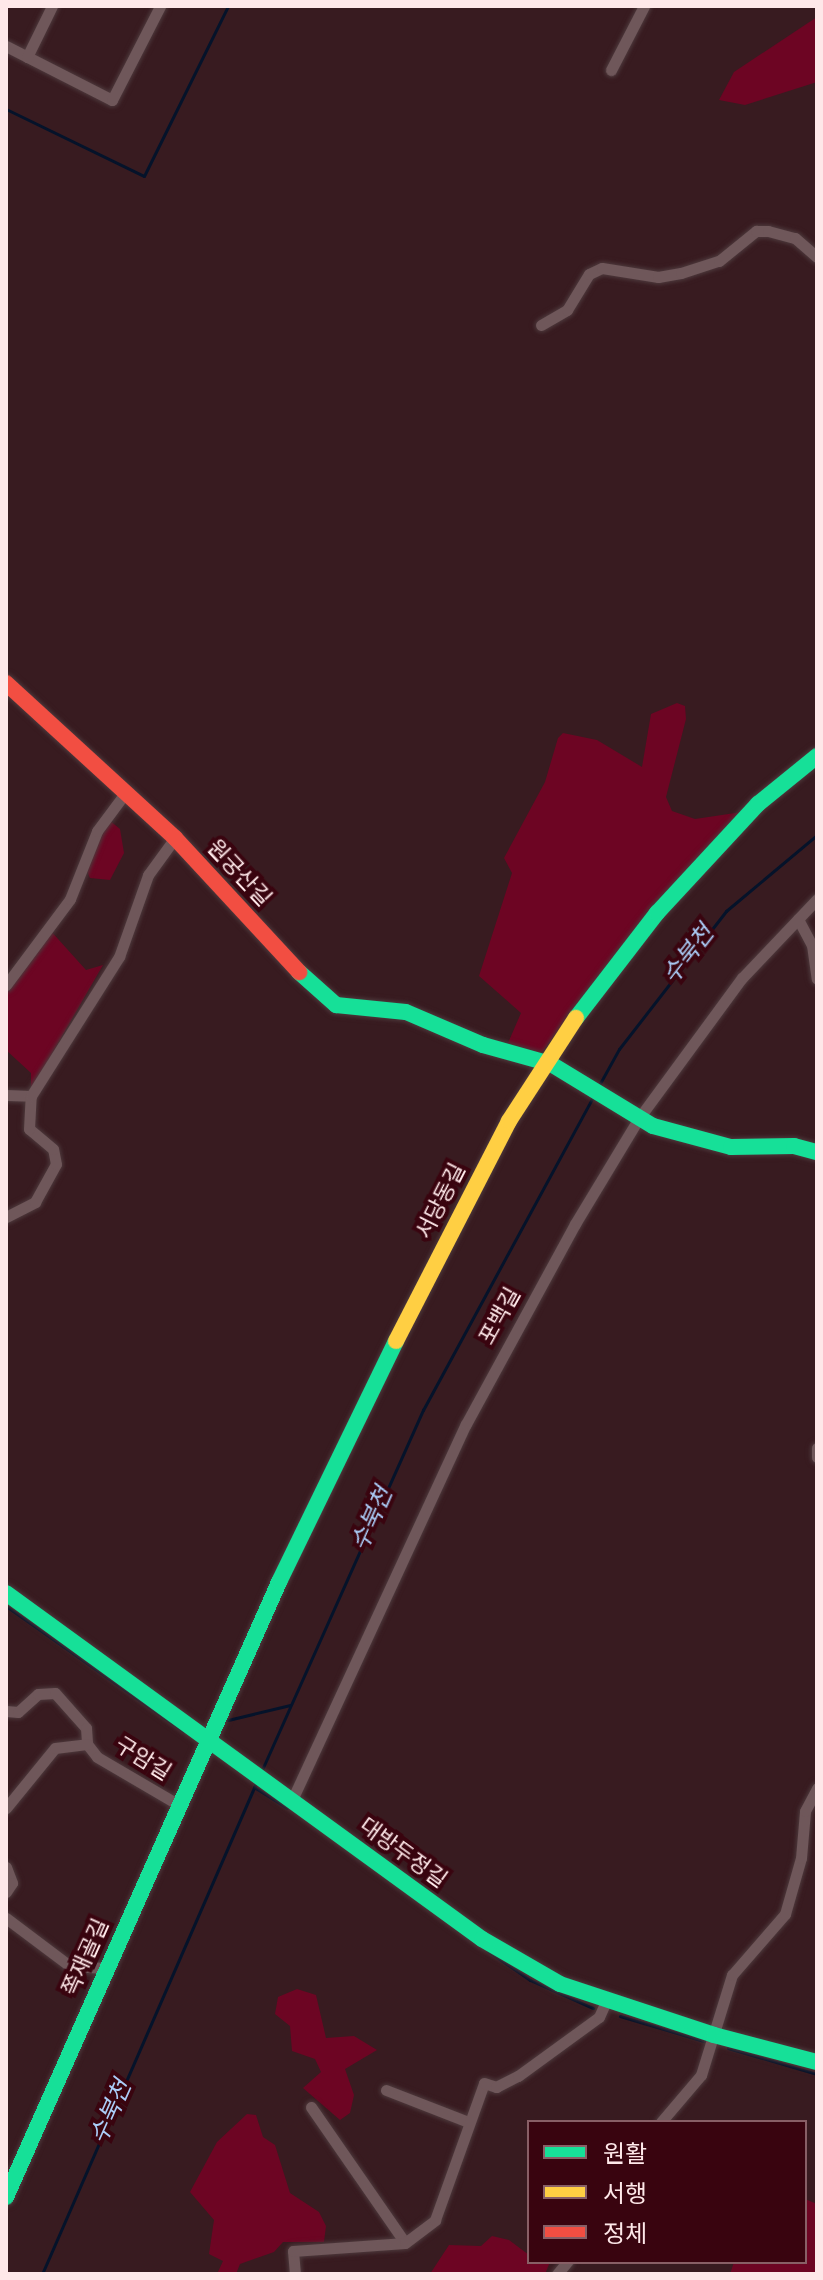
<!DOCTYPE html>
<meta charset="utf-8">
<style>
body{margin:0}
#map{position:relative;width:823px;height:2280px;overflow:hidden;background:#381b20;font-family:Overpass,"Noto Sans KR",sans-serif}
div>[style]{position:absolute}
.green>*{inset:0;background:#6d0523}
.stream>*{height:3px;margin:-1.5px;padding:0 1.5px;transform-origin:1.5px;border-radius:1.5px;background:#05132a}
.roads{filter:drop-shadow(0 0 2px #4d393c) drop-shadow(0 0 2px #4d393c)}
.street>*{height:11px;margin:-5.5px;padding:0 5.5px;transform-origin:5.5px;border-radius:5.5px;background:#6f575a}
.fast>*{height:16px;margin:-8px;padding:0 8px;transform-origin:8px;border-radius:8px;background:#16e098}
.slow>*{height:16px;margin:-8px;padding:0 8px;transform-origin:8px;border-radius:8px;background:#ffcf43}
.jam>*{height:16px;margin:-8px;padding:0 8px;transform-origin:8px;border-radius:8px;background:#f24e42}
span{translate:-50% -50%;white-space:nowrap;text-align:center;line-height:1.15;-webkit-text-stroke:8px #39040f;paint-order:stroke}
.street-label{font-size:22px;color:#fee8e9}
.water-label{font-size:24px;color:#abcdf8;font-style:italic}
.frame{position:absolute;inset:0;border:8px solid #fee8e9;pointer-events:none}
.legend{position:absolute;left:527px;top:2120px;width:280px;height:144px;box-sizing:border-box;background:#39040f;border:2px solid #885f66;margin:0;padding:10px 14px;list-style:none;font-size:24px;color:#fee8e9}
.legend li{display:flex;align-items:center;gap:16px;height:40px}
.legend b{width:40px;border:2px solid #885f66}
</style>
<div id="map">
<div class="green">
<i style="clip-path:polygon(817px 17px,817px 82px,745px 105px,719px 100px,734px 72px)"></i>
<i style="clip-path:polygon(677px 703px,685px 706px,686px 719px,666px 797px,672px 811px,695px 819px,742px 812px,601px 972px,543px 1051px,533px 1054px,508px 1043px,521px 1013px,479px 976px,512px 873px,504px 858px,545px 782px,558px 738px,563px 733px,597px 740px,642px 767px,651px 714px)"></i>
<i style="clip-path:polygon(109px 820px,120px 829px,124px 853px,110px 880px,90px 878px,85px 867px,91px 850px)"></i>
<i style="clip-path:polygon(49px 929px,86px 970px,103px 965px,31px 1090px,31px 1073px,6px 1050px,6px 989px)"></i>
<i style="clip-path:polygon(297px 1989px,316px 1995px,326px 2038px,354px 2036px,377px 2050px,345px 2069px,354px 2095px,350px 2113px,340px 2120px,303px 2088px,321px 2072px,315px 2059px,292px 2051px,290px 2026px,275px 2014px,278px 1997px)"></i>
<i style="clip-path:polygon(247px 2114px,256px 2115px,263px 2137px,275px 2145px,290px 2193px,319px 2212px,326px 2226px,324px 2242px,283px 2242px,274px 2252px,240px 2264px,236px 2274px,217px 2274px,223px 2261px,209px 2254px,214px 2220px,190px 2192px,217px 2142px)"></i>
<i style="clip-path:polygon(805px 2199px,817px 2204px,817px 2274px,730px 2274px,734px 2262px,805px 2262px)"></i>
<i style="clip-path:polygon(492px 2236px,509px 2240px,529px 2255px,529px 2262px,550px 2262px,545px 2274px,430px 2274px,449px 2245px,481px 2246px)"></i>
</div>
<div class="stream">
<i style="left:6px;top:109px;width:153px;rotate:25.9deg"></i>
<i style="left:144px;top:176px;width:190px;rotate:-63.7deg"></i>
<i style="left:598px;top:1087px;width:43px;rotate:-61.1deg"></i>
<i style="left:619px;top:1049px;width:175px;rotate:-52.2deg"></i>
<i style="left:726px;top:911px;width:119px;rotate:-39.9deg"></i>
<i style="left:6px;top:1606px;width:217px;rotate:35.2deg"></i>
<i style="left:228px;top:1720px;width:64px;rotate:-13.6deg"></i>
<i style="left:261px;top:1772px;width:397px;rotate:-65.9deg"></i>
<i style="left:423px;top:1410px;width:356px;rotate:-61.5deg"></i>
<i style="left:254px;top:1787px;width:39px;rotate:32deg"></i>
<i style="left:488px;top:1951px;width:51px;rotate:34.6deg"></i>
<i style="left:530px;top:1980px;width:69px;rotate:24deg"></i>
<i style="left:620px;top:2016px;width:91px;rotate:16.6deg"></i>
<i style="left:728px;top:2048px;width:93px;rotate:16.3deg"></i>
<i style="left:42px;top:2274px;width:536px;rotate:-66.45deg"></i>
</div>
<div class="roads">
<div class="street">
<i style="left:6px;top:46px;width:119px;rotate:27deg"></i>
<i style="left:112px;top:100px;width:106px;rotate:-62.9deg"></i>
<i style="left:27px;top:57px;width:57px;rotate:-63.9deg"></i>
<i style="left:611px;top:70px;width:72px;rotate:-62.7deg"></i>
<i style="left:541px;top:325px;width:30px;rotate:-30deg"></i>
<i style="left:567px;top:310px;width:42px;rotate:-58.6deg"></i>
<i style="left:589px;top:274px;width:14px;rotate:-25deg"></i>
<i style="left:602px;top:268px;width:57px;rotate:9.1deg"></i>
<i style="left:658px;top:277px;width:23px;rotate:-10deg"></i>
<i style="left:681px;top:273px;width:40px;rotate:-18deg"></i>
<i style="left:719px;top:261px;width:48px;rotate:-39deg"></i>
<i style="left:756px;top:231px;width:12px"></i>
<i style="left:768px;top:231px;width:28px;rotate:15deg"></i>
<i style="left:795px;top:238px;width:29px;rotate:41deg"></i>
<i style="left:798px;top:919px;width:30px;rotate:62deg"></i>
<i style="left:812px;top:945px;width:34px;rotate:82deg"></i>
<i style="left:6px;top:985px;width:107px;rotate:-53.3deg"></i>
<i style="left:70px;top:899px;width:73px;rotate:-68.3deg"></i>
<i style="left:97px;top:831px;width:49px;rotate:-53.4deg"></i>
<i style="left:6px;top:1095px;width:25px;rotate:2deg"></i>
<i style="left:6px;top:1217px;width:33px;rotate:-27deg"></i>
<i style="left:35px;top:1202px;width:43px;rotate:-61.1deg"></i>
<i style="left:56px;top:1164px;width:15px;rotate:-101deg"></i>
<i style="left:53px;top:1149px;width:31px;rotate:-140deg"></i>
<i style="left:29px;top:1129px;width:33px;rotate:-87deg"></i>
<i style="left:31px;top:1096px;width:165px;rotate:-57.7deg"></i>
<i style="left:119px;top:957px;width:87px;rotate:-70.5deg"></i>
<i style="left:148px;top:875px;width:46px;rotate:-53.9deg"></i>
<i style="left:817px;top:1448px;width:9px;rotate:90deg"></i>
<i style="left:6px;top:1711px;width:12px;rotate:5deg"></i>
<i style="left:18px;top:1712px;width:27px;rotate:-42deg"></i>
<i style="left:38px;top:1694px;width:17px;rotate:-3deg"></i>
<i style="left:55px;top:1693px;width:47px;rotate:48.5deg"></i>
<i style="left:86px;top:1728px;width:16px;rotate:86deg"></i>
<i style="left:87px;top:1744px;width:16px;rotate:52deg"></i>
<i style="left:97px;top:1757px;width:95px;rotate:30.3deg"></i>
<i style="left:292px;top:1800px;width:414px;rotate:-65.2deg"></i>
<i style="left:466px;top:1424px;width:228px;rotate:-61.4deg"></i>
<i style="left:575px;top:1224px;width:124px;rotate:-58.9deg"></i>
<i style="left:639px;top:1118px;width:174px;rotate:-53.7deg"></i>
<i style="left:742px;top:978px;width:109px;rotate:-46.5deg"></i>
<i style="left:6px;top:1808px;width:77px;rotate:-50.8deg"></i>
<i style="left:55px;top:1748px;width:32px;rotate:-7deg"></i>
<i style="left:6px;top:1867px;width:17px;rotate:69deg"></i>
<i style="left:12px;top:1883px;width:11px;rotate:124deg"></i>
<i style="left:6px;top:1918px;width:80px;rotate:36.9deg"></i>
<i style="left:70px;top:1966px;width:36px;rotate:3deg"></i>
<i style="left:386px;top:2090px;width:88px;rotate:21.3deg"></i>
<i style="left:311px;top:2107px;width:165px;rotate:55.3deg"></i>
<i style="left:661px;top:2122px;width:62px;rotate:-49.6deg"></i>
<i style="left:701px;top:2075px;width:105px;rotate:-72.8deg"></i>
<i style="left:732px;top:1975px;width:81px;rotate:-49deg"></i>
<i style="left:785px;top:1914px;width:58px;rotate:-74.1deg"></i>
<i style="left:801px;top:1858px;width:47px;rotate:-85.1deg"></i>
<i style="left:805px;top:1811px;width:26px;rotate:-62deg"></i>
<i style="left:295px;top:2274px;width:23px;rotate:-95deg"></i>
<i style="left:293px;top:2251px;width:112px;rotate:-4.1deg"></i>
<i style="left:405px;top:2243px;width:38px;rotate:-37deg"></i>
<i style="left:435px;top:2220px;width:145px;rotate:-70.3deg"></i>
<i style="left:484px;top:2083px;width:13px;rotate:18deg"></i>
<i style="left:496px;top:2087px;width:25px;rotate:-27deg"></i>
<i style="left:518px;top:2076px;width:100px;rotate:-36.1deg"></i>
<i style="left:599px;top:2017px;width:17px;rotate:-66deg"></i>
<i style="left:557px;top:2274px;width:16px;rotate:-50deg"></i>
</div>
<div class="fast">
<i style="left:299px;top:972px;width:50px;rotate:41.7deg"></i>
<i style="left:336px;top:1005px;width:70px;rotate:5.7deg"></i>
<i style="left:406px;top:1012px;width:84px;rotate:23.2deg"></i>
<i style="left:483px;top:1045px;width:71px;rotate:15.6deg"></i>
<i style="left:551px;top:1064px;width:119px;rotate:31.3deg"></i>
<i style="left:653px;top:1126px;width:81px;rotate:15.1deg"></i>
<i style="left:731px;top:1147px;width:63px;rotate:-0.9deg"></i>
<i style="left:794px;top:1146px;width:24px;rotate:15deg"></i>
<i style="left:576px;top:1018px;width:133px;rotate:-52.4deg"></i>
<i style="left:657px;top:913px;width:149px;rotate:-47.2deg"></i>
<i style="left:758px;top:804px;width:76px;rotate:-39.1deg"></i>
<i style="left:6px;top:1593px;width:588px;rotate:36.01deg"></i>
<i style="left:482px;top:1939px;width:90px;rotate:30deg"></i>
<i style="left:560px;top:1984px;width:162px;rotate:18.3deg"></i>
<i style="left:714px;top:2035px;width:106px;rotate:14.7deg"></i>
<i style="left:6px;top:2197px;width:673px;rotate:-66.06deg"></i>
<i style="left:279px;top:1582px;width:268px;rotate:-64.1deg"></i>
</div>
<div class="slow">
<i style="left:396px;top:1341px;width:247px;rotate:-62.8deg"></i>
<i style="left:509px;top:1121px;width:123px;rotate:-57deg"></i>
</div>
<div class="jam">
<i style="left:6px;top:683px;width:229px;rotate:42.5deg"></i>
<i style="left:175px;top:838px;width:183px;rotate:47.2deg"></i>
</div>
</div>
<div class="street-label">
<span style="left:238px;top:874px;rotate:47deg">원궁산길</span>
<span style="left:442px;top:1202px;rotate:-63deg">서당동길</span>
<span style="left:501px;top:1317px;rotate:-61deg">포백길</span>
<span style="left:142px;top:1760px;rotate:32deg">구암길</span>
<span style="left:402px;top:1854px;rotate:36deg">대방두정길</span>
<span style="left:87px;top:1958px;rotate:-66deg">쪽재골길</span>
</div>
<div class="water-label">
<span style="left:690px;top:956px;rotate:-52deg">수북천</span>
<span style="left:374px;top:1520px;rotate:-66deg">수북천</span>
<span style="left:113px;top:2113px;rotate:-66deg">수북천</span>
</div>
<div class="frame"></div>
<ul class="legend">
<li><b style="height:10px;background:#16e098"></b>원활</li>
<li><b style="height:10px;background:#ffcf43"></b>서행</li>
<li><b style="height:10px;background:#f24e42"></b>정체</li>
</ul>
</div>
